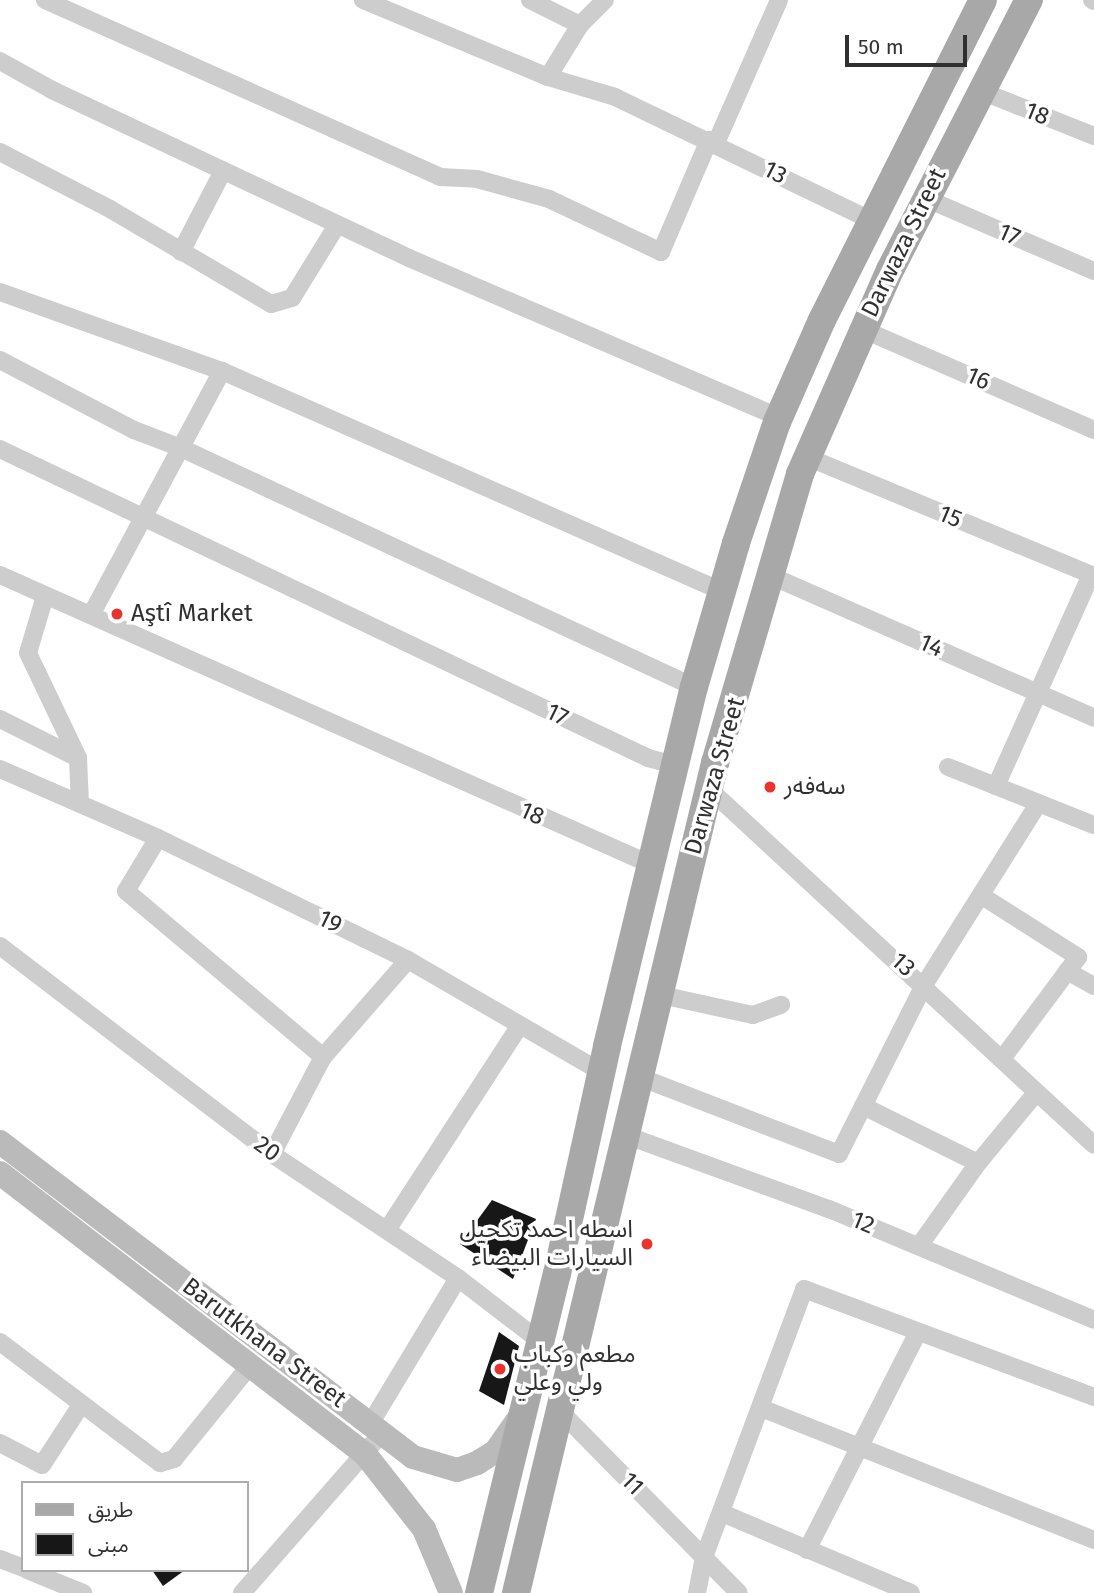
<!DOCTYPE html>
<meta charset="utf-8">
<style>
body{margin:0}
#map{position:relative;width:1094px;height:1593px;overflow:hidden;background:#fff;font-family:"Fira Sans","Noto Sans Arabic",sans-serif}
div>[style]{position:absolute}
.building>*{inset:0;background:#171717}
.minor>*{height:18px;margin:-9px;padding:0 9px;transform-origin:9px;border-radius:9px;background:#cdcdcd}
.secondary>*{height:24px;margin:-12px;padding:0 12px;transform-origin:12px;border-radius:12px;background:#bababa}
.primary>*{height:28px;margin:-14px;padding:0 14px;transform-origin:14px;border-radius:14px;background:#a8a8a8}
.dots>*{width:19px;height:19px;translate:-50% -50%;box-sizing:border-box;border:4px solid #fff;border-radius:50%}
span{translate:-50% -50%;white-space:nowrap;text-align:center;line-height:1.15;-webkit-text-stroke:7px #fff;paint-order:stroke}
.street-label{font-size:24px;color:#303030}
.poi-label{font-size:24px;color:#303030}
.left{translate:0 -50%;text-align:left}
.right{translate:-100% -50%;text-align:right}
.legend{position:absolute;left:21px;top:1481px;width:228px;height:91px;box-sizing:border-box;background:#fff;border:2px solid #acacac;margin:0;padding:9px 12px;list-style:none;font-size:21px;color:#303030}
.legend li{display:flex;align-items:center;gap:14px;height:35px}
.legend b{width:35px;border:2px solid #acacac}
.scale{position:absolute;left:845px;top:35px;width:122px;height:32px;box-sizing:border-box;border:4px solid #303030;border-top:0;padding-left:9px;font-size:21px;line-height:24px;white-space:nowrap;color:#303030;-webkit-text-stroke:5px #fff;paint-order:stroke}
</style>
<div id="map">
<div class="building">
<i style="clip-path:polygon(492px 1200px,536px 1219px,513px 1279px,460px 1244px)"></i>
<i style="clip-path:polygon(499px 1332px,519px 1346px,504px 1405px,479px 1391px)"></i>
<i style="clip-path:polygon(152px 1570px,185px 1570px,163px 1586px)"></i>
</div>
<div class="minor">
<i style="left:45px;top:0;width:434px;rotate:24.1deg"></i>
<i style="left:441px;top:177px;width:36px;rotate:3deg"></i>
<i style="left:477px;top:179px;width:75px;rotate:15.5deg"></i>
<i style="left:549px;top:199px;width:124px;rotate:25.3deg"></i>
<i style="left:661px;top:252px;width:122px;rotate:-66.8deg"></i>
<i style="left:363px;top:0;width:200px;rotate:22.6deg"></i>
<i style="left:548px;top:77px;width:70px;rotate:16.6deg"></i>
<i style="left:615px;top:97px;width:282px;rotate:25.7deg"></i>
<i style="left:530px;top:0;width:56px;rotate:26.6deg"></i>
<i style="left:1092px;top:0;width:2px;rotate:27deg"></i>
<i style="left:0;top:61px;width:60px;rotate:29.1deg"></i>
<i style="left:52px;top:90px;width:395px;rotate:25.2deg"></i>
<i style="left:409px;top:258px;width:403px;rotate:23.3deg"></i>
<i style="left:548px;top:77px;width:61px;rotate:-58.4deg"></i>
<i style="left:580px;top:25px;width:35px;rotate:-45deg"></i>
<i style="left:981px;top:91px;width:122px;rotate:21.7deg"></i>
<i style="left:716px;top:143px;width:156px;rotate:-66.2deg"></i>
<i style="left:0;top:152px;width:124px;rotate:27.4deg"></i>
<i style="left:110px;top:209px;width:187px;rotate:30.5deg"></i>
<i style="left:271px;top:304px;width:22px;rotate:-16deg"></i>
<i style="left:292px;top:298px;width:86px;rotate:-58.3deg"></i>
<i style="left:925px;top:198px;width:184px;rotate:23.4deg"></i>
<i style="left:181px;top:252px;width:91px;rotate:-62.6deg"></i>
<i style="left:0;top:292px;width:236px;rotate:19.6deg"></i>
<i style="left:222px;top:371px;width:545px;rotate:23.79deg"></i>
<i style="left:862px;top:329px;width:253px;rotate:23.5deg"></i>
<i style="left:0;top:360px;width:151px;rotate:27.6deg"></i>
<i style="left:134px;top:430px;width:50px;rotate:21deg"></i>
<i style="left:181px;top:448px;width:566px;rotate:24.98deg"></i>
<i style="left:0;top:449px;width:718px;rotate:25.49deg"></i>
<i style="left:648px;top:758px;width:30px;rotate:15deg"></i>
<i style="left:807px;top:457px;width:311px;rotate:22.5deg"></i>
<i style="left:0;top:575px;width:714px;rotate:23.98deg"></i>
<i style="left:769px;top:575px;width:355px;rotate:23.7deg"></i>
<i style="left:45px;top:596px;width:59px;rotate:106.6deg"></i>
<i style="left:28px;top:653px;width:116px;rotate:64.5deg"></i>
<i style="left:78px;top:758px;width:46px;rotate:87.5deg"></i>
<i style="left:91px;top:615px;width:277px;rotate:-61.8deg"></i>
<i style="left:0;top:719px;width:87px;rotate:26.6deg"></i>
<i style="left:948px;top:767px;width:157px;rotate:21.7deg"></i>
<i style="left:0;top:769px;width:172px;rotate:23.6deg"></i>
<i style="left:158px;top:838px;width:278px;rotate:26deg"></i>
<i style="left:408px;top:960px;width:223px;rotate:30.1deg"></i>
<i style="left:996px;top:786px;width:231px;rotate:-65.8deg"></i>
<i style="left:709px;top:789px;width:524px;rotate:42.76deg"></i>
<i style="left:158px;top:838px;width:62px;rotate:121.1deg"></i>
<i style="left:126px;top:891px;width:258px;rotate:40.1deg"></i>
<i style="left:982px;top:896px;width:114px;rotate:32.4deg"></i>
<i style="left:1078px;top:957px;width:127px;rotate:126.7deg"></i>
<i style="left:0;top:946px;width:342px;rotate:37.4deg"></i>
<i style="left:272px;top:1154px;width:224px;rotate:33.7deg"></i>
<i style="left:458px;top:1278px;width:105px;rotate:37.6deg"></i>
<i style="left:1067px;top:971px;width:31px;rotate:29deg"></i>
<i style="left:661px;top:995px;width:94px;rotate:12.3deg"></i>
<i style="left:753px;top:1015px;width:30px;rotate:-20deg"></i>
<i style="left:642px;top:1078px;width:211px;rotate:21.1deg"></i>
<i style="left:839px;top:1154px;width:189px;rotate:-63.3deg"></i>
<i style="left:924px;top:985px;width:214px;rotate:-57.8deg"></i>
<i style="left:863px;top:1106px;width:128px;rotate:26.4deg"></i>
<i style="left:628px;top:1136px;width:214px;rotate:20deg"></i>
<i style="left:829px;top:1209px;width:287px;rotate:22.7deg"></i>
<i style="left:272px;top:1154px;width:110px;rotate:-62.3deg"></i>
<i style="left:323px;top:1057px;width:129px;rotate:-48.8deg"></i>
<i style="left:387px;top:1230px;width:241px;rotate:-57deg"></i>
<i style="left:919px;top:1246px;width:102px;rotate:-54.6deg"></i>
<i style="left:978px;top:1163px;width:89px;rotate:-50.4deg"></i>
<i style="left:0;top:1342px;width:201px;rotate:37.1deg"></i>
<i style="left:160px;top:1463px;width:15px;rotate:-16deg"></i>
<i style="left:174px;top:1459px;width:117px;rotate:-50.9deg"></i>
<i style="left:761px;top:1408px;width:358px;rotate:21.6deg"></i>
<i style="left:560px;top:1411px;width:255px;rotate:45.5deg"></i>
<i style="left:370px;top:1424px;width:170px;rotate:-58.9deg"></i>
<i style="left:0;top:1443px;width:47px;rotate:27.6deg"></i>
<i style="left:42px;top:1465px;width:72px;rotate:-57deg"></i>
<i style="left:722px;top:1513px;width:205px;rotate:22.9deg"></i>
<i style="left:807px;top:1550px;width:245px;rotate:-63deg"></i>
<i style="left:0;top:1559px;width:25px;rotate:21deg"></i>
<i style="left:27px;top:1570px;width:61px;rotate:22.3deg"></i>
<i style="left:242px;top:1593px;width:213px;rotate:-48.8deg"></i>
<i style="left:697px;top:1593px;width:37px;rotate:-79deg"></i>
<i style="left:704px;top:1557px;width:286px;rotate:-69.5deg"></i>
<i style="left:804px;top:1289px;width:309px;rotate:20.4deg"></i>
</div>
<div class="secondary">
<i style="left:0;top:1142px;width:519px;rotate:37.33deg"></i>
<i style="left:413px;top:1457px;width:46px;rotate:16.5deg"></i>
<i style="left:457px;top:1470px;width:21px;rotate:-19deg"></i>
<i style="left:477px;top:1463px;width:22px;rotate:-32deg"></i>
<i style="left:496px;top:1451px;width:38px;rotate:-55deg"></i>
<i style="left:0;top:1173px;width:461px;rotate:37.6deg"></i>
<i style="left:365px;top:1454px;width:95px;rotate:51.8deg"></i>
<i style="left:424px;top:1529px;width:69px;rotate:67.1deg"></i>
</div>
<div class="primary">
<i style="left:479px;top:1593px;width:328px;rotate:-76.3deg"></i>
<i style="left:557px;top:1274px;width:233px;rotate:-77.6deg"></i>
<i style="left:607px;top:1046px;width:369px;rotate:-76.4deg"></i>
<i style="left:694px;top:687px;width:150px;rotate:-73.7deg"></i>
<i style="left:736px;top:543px;width:128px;rotate:-71.3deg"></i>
<i style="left:777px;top:422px;width:111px;rotate:-66.2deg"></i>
<i style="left:822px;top:320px;width:358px;rotate:-63.3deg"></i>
<i style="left:516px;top:1593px;width:854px;rotate:-76.52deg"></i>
<i style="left:715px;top:763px;width:301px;rotate:-73.6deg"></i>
<i style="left:800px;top:474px;width:223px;rotate:-66.2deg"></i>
<i style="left:890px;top:270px;width:304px;rotate:-62.8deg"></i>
</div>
<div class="dots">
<i style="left:117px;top:614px;background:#eb332e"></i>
<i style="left:770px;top:787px;background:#eb332e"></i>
<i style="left:647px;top:1244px;background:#eb332e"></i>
<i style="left:500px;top:1369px;background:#eb332e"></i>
</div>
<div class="street-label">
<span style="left:1037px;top:114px;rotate:22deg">18</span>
<span style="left:775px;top:173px;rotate:27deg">13</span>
<span style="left:1009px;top:235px;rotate:24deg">17</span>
<span style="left:904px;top:243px;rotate:-64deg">Darwaza Street</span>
<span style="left:978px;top:379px;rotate:24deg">16</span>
<span style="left:950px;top:517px;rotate:23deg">15</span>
<span style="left:931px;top:646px;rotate:24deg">14</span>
<span style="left:557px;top:715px;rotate:26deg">17</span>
<span style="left:715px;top:776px;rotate:-74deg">Darwaza Street</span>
<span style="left:532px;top:814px;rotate:24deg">18</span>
<span style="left:330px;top:922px;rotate:26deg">19</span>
<span style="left:903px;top:965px;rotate:42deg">13</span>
<span style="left:267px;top:1149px;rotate:36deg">20</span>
<span style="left:863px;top:1223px;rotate:22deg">12</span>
<span style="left:264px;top:1343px;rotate:37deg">Barutkhana Street</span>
<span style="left:632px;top:1484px;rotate:45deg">11</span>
</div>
<div class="poi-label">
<span class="left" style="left:131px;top:614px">Aştî Market</span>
<span class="left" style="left:784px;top:787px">سەفەر</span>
<span class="right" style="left:633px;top:1244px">اسطه احمد تكحيل<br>السيارات البيضاء</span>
<span class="left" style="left:514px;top:1369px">مطعم وكباب<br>ولي وعلي</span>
</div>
<ul class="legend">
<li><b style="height:9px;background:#a8a8a8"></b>طريق</li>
<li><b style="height:19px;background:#171717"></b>مبنى</li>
</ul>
<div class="scale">50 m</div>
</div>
